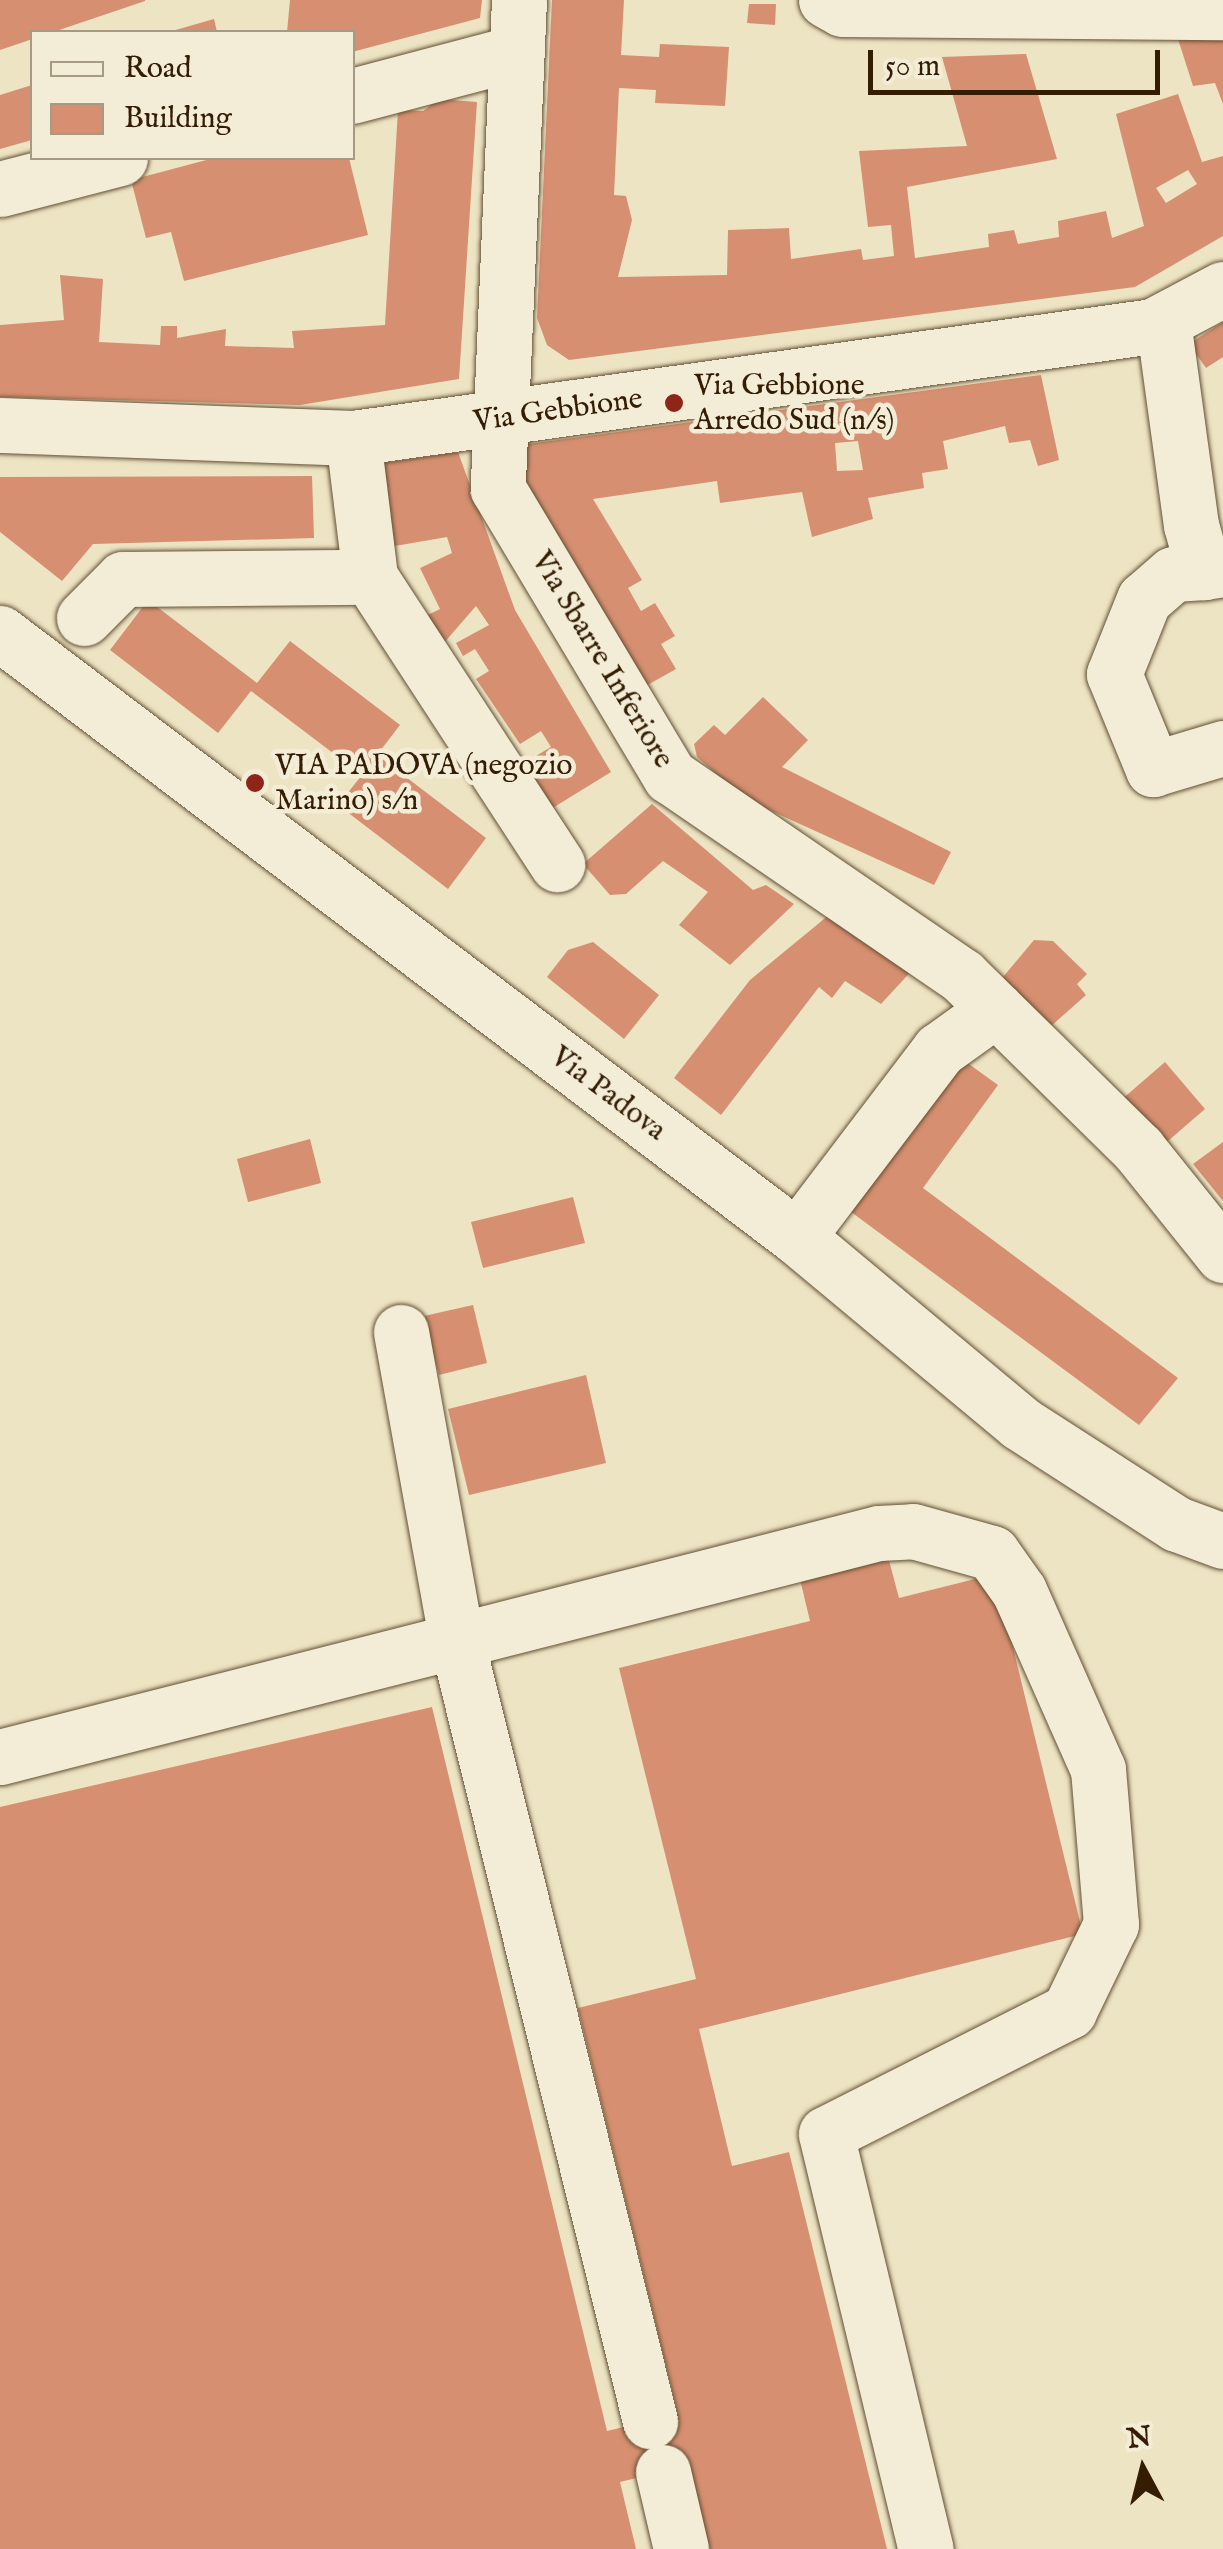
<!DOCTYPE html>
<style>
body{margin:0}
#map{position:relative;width:1223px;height:2549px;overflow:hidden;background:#ede4c3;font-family:"IM FELL English",serif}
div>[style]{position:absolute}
.building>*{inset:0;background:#d78f71}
.roads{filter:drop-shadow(0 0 2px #624f33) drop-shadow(0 0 2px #624f33)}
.minor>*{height:55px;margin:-27.5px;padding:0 27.5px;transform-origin:27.5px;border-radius:27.5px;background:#f3edd8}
.dots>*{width:28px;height:28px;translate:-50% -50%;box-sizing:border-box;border:5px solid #f3edd8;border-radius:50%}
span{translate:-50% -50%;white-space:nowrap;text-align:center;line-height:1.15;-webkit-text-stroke:9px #f3edd8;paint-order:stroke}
.poi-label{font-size:30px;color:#341d03}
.left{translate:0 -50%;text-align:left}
.street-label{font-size:30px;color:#341d03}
.legend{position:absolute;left:30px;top:30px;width:325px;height:130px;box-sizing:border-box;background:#f3edd8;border:2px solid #a79a83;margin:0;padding:12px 18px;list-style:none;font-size:30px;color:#341d03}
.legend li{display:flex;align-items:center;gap:20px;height:50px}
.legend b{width:50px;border:2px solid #a79a83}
.north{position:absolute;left:1093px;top:2419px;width:100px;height:100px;-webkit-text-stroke:8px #f3edd8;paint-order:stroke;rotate:353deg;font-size:28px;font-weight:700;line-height:40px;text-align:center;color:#341d03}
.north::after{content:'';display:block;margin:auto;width:35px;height:45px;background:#341d03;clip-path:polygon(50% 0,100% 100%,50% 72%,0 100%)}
.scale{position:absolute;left:868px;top:50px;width:292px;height:45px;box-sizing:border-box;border:5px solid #341d03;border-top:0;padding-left:12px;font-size:30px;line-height:35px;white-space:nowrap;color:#341d03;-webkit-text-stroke:8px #f3edd8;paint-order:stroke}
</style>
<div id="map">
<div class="building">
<i style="clip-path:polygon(0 0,145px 0,145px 1px,0 50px)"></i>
<i style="clip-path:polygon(290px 0,482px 0,480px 18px,352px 52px,352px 32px,287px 32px)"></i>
<i style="clip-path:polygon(evenodd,552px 0,624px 0,621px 55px,659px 57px,660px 44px,729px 47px,725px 106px,655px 103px,656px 90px,619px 88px,614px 195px,626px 196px,632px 220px,618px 277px,727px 275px,728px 230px,789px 228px,791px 259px,861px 249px,863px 260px,894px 256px,891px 225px,868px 227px,859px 151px,967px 146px,942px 57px,1026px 54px,1057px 159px,907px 187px,915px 258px,989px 247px,988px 234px,1014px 230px,1018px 244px,1059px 237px,1058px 221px,1106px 211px,1112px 238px,1144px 226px,1116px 114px,1178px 94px,1202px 162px,1223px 156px,1223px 236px,1135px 287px,569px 360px,547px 345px,537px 318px,552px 0,1188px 170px,1197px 184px,1166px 203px,1156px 188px,1188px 170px)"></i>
<i style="clip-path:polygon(749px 4px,776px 4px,775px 25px,747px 23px)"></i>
<i style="clip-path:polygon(214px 19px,217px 32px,172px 32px,172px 31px)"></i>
<i style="clip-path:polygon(1178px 39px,1223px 40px,1223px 104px,1215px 83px,1193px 86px)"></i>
<i style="clip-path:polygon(32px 85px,32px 140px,0 149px,0 95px)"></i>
<i style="clip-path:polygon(439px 99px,477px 102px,459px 379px,300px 405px,0 397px,0 325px,64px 320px,60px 275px,103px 279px,99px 342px,160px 345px,161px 326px,177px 326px,177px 338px,226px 329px,225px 346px,294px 348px,292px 331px,385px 325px,398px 110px,423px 111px)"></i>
<i style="clip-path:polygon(214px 158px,349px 158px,368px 235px,184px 281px,171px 232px,146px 238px,131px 180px)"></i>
<i style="clip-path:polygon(1223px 322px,1223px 357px,1206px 368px,1189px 344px)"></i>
<i style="clip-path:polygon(evenodd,1041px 375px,1059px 460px,1038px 466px,1030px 440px,1009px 443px,1005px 426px,943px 441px,948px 469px,922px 473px,924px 488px,868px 498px,873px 519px,812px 537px,802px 492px,720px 503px,717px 481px,593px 499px,642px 580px,628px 588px,641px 611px,655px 603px,675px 636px,661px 644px,676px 669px,635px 692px,507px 447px,1041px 375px,858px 441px,863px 470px,837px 471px,835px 443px,858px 441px)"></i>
<i style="clip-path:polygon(458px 452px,515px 610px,611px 772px,551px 809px,524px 763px,551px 747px,541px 731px,520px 744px,476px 679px,489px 671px,475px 649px,463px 656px,456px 643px,489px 625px,476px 606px,443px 644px,409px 624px,440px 609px,420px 568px,452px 553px,447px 537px,389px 547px,377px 464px)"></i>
<i style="clip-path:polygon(312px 476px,314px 538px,93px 544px,62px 581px,0 532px,0 477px)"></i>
<i style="clip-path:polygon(148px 600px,257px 683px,290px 641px,400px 725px,377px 755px,486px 838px,448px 889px,338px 805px,362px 775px,251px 691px,218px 733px,110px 650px)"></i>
<i style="clip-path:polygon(763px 697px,808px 740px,782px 767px,951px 852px,934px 885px,745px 799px,697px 757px,694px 744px,714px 725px,725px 735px)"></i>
<i style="clip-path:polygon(652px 804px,753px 890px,766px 885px,794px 904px,730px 965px,679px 925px,708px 892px,663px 861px,626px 894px,610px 895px,583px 864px)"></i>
<i style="clip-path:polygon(835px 910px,917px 965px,881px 1004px,845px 981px,832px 998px,819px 987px,721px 1115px,674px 1078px,750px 980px)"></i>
<i style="clip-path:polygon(1034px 940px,1053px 941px,1087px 974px,1077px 984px,1086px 995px,1050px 1027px,1003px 977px)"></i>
<i style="clip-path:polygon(593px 942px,659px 995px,624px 1039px,547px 977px,568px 950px)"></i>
<i style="clip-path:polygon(948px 1049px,998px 1085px,923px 1188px,1178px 1378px,1139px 1425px,839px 1203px)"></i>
<i style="clip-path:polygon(1165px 1062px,1205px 1109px,1161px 1147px,1120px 1101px)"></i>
<i style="clip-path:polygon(310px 1139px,321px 1183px,248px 1202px,237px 1159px)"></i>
<i style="clip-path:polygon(1223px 1142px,1223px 1201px,1193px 1164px)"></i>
<i style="clip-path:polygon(573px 1197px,585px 1243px,483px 1268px,471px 1222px)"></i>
<i style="clip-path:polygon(473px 1305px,487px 1363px,439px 1375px,424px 1316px)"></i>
<i style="clip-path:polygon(586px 1375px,606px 1463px,469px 1495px,448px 1409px)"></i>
<i style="clip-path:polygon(886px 1549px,899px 1598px,995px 1574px,1083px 1934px,699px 2029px,732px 2166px,789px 2152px,887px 2549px,706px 2549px,686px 2466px,620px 2482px,636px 2549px,0 2549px,0 1807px,432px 1707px,607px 2431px,678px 2414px,578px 2008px,696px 1979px,619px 1668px,810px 1621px,798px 1571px)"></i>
</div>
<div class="roads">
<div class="minor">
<i style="left:519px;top:0;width:489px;rotate:92.5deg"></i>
<i style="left:498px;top:489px;width:335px;rotate:59.1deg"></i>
<i style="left:670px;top:776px;width:354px;rotate:34.4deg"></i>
<i style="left:962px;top:976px;width:247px;rotate:44.5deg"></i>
<i style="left:1138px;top:1149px;width:136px;rotate:51.3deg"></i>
<i style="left:826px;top:0;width:18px;rotate:29deg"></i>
<i style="left:842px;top:9px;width:381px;rotate:0.5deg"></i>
<i style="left:352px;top:96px;width:169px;rotate:-14.8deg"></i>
<i style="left:0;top:189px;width:124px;rotate:-14.5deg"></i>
<i style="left:1163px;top:321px;width:206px;rotate:82.2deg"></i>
<i style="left:1191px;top:525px;width:49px;rotate:74.5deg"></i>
<i style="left:1204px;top:572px;width:19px;rotate:-9deg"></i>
<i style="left:0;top:425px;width:353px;rotate:2.1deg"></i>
<i style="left:353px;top:438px;width:808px;rotate:-7.97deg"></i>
<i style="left:1153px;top:326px;width:79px;rotate:-27.9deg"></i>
<i style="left:353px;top:438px;width:140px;rotate:83deg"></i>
<i style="left:370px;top:577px;width:343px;rotate:56.9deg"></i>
<i style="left:1204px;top:572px;width:31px;rotate:176deg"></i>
<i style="left:1173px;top:574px;width:38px;rotate:139deg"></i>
<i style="left:1144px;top:599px;width:81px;rotate:111.8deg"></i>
<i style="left:1114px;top:674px;width:103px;rotate:67.7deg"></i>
<i style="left:1153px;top:769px;width:73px;rotate:-16.7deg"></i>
<i style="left:84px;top:618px;width:55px;rotate:-45deg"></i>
<i style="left:123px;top:579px;width:247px;rotate:-0.5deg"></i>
<i style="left:0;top:633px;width:1000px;rotate:37.16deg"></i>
<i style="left:797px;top:1237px;width:290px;rotate:39.8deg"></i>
<i style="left:1020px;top:1423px;width:187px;rotate:32.8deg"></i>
<i style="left:1177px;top:1524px;width:49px;rotate:20.3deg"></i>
<i style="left:797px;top:1237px;width:235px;rotate:-52.8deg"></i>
<i style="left:939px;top:1050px;width:70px;rotate:-35.7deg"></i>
<i style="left:401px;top:1332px;width:311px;rotate:79.8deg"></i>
<i style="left:456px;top:1638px;width:807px;rotate:76.08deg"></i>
<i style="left:0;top:1757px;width:907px;rotate:-14.3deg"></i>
<i style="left:879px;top:1533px;width:34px;rotate:-3deg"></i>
<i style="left:913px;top:1531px;width:82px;rotate:15.6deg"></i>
<i style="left:992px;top:1553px;width:47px;rotate:54.6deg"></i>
<i style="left:1019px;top:1591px;width:195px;rotate:66.1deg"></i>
<i style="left:1098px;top:1769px;width:156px;rotate:85.2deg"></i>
<i style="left:1111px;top:1924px;width:97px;rotate:115.8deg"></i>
<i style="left:1069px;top:2011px;width:272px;rotate:153.2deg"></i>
<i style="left:826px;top:2134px;width:427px;rotate:76.5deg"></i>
<i style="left:663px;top:2472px;width:79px;rotate:76.8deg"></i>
</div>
</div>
<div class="dots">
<i style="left:674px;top:403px;background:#8f2418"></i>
<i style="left:255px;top:783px;background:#8f2418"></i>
</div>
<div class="poi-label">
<span class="left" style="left:694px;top:403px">Via Gebbione<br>Arredo Sud (n/s)</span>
<span class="left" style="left:275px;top:783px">VIA PADOVA (negozio<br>Marino) s/n</span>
</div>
<div class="street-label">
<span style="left:558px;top:411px;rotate:-8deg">Via Gebbione</span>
<span style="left:602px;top:660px;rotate:59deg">Via Sbarre Inferiore</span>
<span style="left:608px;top:1094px;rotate:37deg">Via Padova</span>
</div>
<ul class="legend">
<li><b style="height:12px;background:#f3edd8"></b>Road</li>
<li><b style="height:28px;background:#d78f71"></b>Building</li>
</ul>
<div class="north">N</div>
<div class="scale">50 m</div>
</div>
